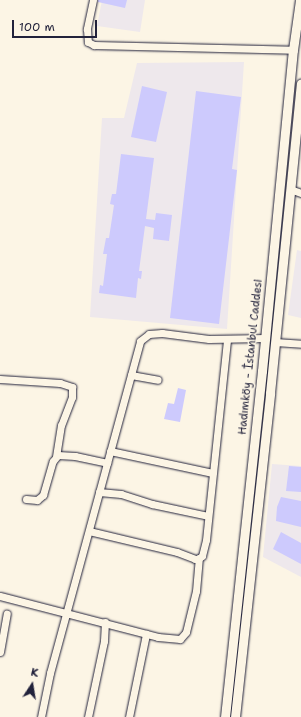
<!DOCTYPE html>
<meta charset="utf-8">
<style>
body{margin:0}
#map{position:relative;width:301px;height:717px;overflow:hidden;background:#fcf5e5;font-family:"Shantell Sans",sans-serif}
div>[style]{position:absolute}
.built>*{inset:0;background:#eee8ec}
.building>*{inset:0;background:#cdcafd}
.roads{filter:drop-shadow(0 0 1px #22223b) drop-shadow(0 0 1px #22223b)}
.minor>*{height:7px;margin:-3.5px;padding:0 3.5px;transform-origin:3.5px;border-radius:3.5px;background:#fcf5e5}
.major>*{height:9px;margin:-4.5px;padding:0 4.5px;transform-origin:4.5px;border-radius:4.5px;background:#fcf5e5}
span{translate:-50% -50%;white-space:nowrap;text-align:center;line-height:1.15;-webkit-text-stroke:3px #fcf5e5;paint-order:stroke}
.street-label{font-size:11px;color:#22223b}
.north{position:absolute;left:12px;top:665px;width:40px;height:40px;-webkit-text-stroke:3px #fcf5e5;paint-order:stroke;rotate:12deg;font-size:11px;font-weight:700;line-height:16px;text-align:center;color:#22223b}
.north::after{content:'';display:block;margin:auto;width:14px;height:18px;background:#22223b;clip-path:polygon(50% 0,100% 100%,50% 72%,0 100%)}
.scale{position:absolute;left:12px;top:20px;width:85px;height:18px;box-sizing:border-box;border:2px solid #22223b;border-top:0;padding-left:5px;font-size:12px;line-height:14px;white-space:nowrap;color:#22223b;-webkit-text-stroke:3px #fcf5e5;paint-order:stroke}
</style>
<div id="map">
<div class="built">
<i style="clip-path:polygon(102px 0,145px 0,140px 32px,97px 26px)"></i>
<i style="clip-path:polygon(244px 62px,227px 329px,90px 317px,102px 118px,124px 118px,137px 63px)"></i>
<i style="clip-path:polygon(297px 250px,301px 251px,301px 318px,288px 315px)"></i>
<i style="clip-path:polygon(272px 464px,301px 466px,301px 577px,263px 557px)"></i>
</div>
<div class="building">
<i style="clip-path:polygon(98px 0,127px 0,125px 8px,98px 2px)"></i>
<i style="clip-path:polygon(142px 86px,167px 92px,156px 142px,131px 137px)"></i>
<i style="clip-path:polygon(196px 91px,241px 97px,232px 169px,237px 170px,219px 324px,170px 318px)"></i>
<i style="clip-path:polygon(121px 154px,154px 158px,146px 219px,155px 220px,156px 213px,172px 215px,169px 241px,153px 239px,154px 228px,145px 226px,139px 271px,142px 271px,141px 279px,138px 278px,136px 298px,99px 293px,100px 285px,103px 286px,107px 254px,103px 254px,106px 238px,109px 238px,114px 205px,110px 204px,112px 194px,116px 194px)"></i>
<i style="clip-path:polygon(178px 388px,186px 390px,180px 422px,164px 419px,168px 403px,174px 404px)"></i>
<i style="clip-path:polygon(289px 466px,301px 467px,301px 492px,286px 491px)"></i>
<i style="clip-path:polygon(281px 497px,301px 501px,301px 527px,276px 521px,277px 507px)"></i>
<i style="clip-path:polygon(281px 532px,301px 543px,301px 564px,273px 549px)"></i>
</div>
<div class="roads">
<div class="minor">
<i style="left:93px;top:0;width:30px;rotate:102deg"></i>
<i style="left:87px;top:29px;width:13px;rotate:86deg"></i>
<i style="left:88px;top:42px;width:7px;rotate:27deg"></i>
<i style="left:94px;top:45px;width:199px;rotate:1.4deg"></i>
<i style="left:290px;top:189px;width:12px;rotate:20deg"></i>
<i style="left:275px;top:342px;width:26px;rotate:4deg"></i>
<i style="left:131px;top:375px;width:27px;rotate:10deg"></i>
<i style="left:0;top:379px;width:60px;rotate:3.8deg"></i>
<i style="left:60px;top:383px;width:13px;rotate:18deg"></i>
<i style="left:72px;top:387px;width:10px;rotate:90deg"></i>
<i style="left:72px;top:397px;width:30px;rotate:111deg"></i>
<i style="left:61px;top:425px;width:31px;rotate:99deg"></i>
<i style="left:110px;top:451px;width:105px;rotate:12.1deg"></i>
<i style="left:99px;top:492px;width:22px;rotate:5deg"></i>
<i style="left:121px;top:494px;width:33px;rotate:18deg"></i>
<i style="left:152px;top:504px;width:57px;rotate:12.1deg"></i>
<i style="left:26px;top:499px;width:11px;rotate:5deg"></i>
<i style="left:37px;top:500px;width:8px;rotate:-40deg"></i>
<i style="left:43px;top:495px;width:35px;rotate:-74deg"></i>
<i style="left:53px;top:461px;width:8px;rotate:-50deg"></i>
<i style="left:58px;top:455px;width:17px;rotate:3deg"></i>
<i style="left:75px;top:456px;width:33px;rotate:12deg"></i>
<i style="left:89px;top:531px;width:90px;rotate:13.4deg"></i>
<i style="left:177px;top:552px;width:19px;rotate:21deg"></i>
<i style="left:195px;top:559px;width:3px"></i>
<i style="left:198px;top:559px;width:5px;rotate:-37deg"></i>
<i style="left:202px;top:556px;width:16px;rotate:-76deg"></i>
<i style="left:206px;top:540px;width:202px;rotate:-84deg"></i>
<i style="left:0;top:596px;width:163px;rotate:14.5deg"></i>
<i style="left:158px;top:637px;width:22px;rotate:5deg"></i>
<i style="left:180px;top:639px;width:9px;rotate:-49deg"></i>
<i style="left:186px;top:632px;width:42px;rotate:-76.3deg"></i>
<i style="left:196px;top:591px;width:33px;rotate:-85deg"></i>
<i style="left:0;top:652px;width:39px;rotate:-80deg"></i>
<i style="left:41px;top:717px;width:45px;rotate:-78.4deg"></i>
<i style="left:50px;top:673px;width:344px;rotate:-74.8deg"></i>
<i style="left:140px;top:341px;width:11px;rotate:-38deg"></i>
<i style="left:149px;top:334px;width:13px;rotate:-4deg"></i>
<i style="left:162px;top:333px;width:47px;rotate:7.3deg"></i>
<i style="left:209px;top:339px;width:56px;rotate:-1deg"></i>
<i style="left:88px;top:717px;width:78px;rotate:-78.1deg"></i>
<i style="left:104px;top:641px;width:19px;rotate:-87deg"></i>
<i style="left:129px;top:717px;width:85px;rotate:-78.4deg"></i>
</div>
<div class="major">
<i style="left:225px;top:717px;width:348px;rotate:-83.9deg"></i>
<i style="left:262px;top:371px;width:322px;rotate:-84.5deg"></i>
<i style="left:293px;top:50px;width:50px;rotate:-82deg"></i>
<i style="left:235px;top:717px;width:326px;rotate:-83.8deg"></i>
<i style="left:270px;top:393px;width:311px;rotate:-84.3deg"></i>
</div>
</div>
<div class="street-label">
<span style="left:251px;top:357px;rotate:-84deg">Hadımköy - İstanbul Caddesi</span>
</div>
<div class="north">K</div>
<div class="scale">100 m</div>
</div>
